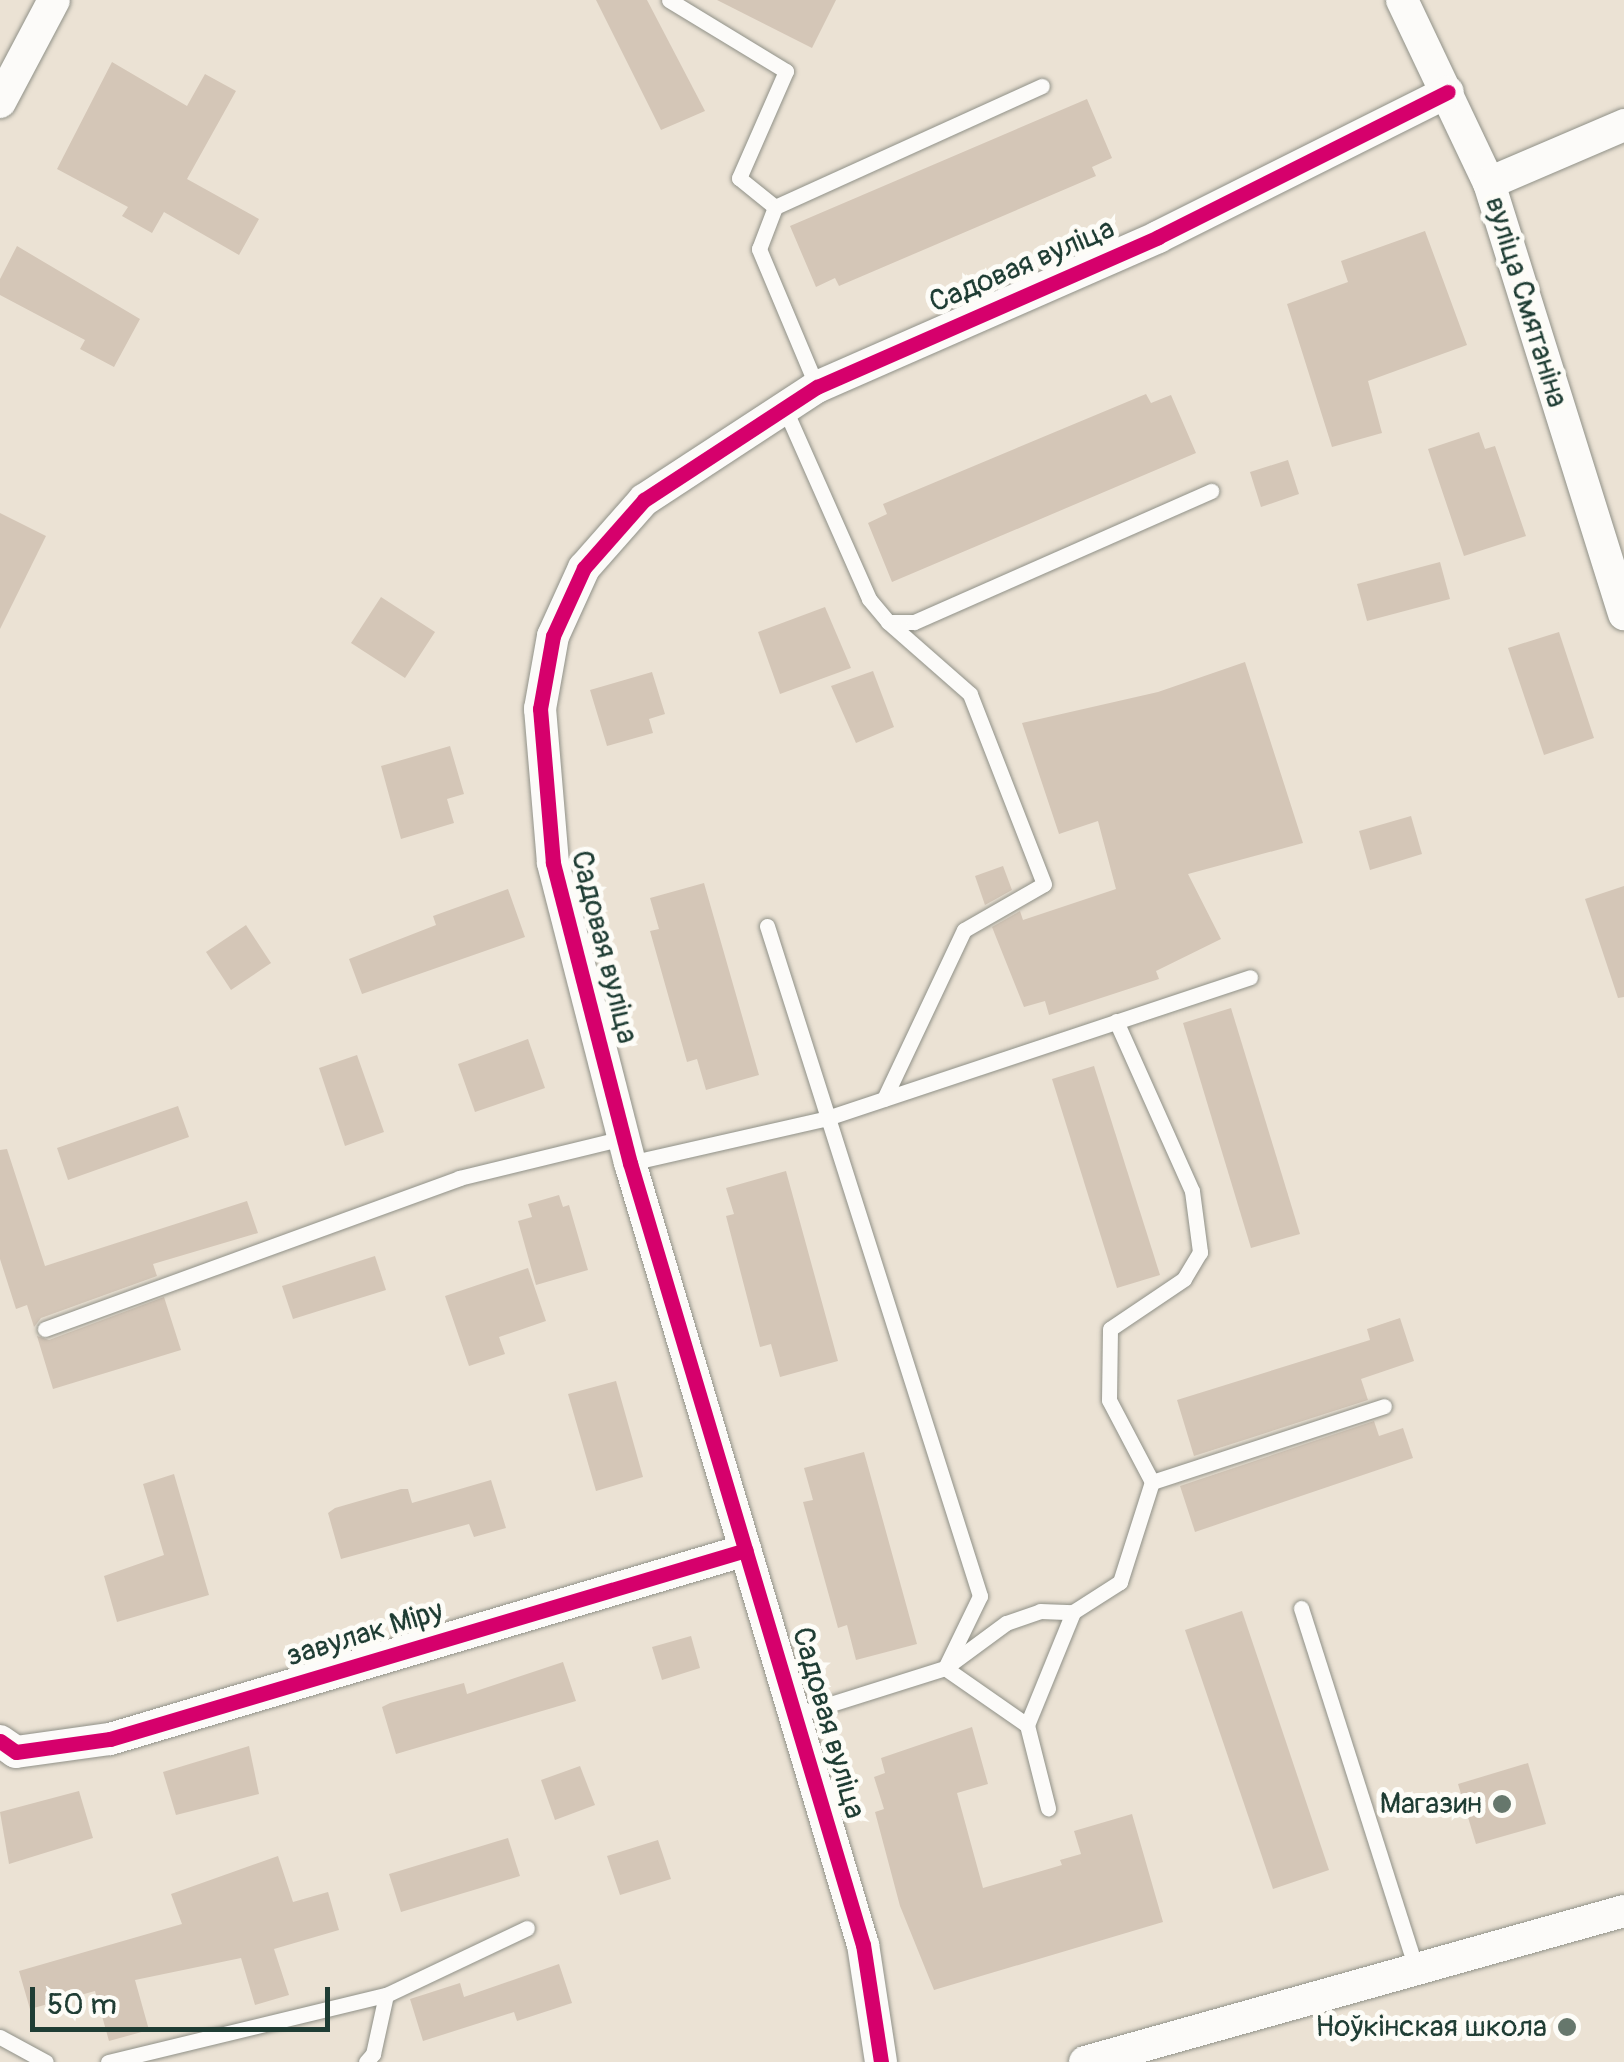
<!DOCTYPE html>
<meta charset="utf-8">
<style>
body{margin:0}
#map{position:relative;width:1624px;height:2062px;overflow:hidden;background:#ebe2d4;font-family:Pangolin,sans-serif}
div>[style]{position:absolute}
.building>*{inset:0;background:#d4c6b7}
.roads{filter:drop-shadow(0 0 2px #909188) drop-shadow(0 0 2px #909188)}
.lane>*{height:15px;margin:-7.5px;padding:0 7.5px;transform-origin:7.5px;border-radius:7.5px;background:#fcfbf9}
.street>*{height:32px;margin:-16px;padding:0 16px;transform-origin:16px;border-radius:16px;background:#fcfbf9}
.cycleway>*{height:15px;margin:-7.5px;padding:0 7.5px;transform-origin:7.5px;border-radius:7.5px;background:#d6006c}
.dots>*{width:28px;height:28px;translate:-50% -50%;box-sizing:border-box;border:5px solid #fdfcf7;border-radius:50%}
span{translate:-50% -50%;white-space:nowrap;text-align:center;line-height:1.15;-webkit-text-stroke:10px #fdfcf7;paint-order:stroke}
.street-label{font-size:30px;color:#1f3d34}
.poi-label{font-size:30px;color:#1f3d34}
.right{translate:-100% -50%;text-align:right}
.scale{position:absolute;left:30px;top:1987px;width:300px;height:45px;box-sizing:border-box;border:5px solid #1f3d34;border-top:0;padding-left:12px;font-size:30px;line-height:35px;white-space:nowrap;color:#1f3d34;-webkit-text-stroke:8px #fdfcf7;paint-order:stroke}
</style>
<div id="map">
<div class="building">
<i style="clip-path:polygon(596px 0,647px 0,705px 111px,661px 130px)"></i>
<i style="clip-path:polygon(717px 0,836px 0,812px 48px)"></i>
<i style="clip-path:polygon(112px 62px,187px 106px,205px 74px,236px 91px,187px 179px,259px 219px,239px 255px,164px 212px,152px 233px,122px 216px,128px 207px,57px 169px)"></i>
<i style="clip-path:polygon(1087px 99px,1112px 158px,1092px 167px,1096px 176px,839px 286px,835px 278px,816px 287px,790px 226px)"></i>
<i style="clip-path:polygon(1425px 231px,1467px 345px,1368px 381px,1382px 433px,1332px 447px,1287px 304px,1348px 282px,1341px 261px)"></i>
<i style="clip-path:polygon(17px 246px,140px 319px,114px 367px,80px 349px,85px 340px,0 295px,0 279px)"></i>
<i style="clip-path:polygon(1146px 394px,1151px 403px,1171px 395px,1196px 453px,892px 582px,868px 523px,887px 514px,883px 504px)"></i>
<i style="clip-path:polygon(1479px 432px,1485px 449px,1495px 446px,1526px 536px,1464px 556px,1428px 449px)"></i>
<i style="clip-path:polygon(1288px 460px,1299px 494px,1261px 507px,1250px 472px)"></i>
<i style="clip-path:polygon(0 513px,46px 536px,0 629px)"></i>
<i style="clip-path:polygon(1440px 562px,1450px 599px,1367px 621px,1357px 584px)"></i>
<i style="clip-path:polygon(381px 597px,435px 632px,405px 678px,351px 643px)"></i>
<i style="clip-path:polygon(825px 607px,851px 668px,780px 694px,758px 632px)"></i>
<i style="clip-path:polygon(1559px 632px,1594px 738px,1544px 755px,1508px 648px)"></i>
<i style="clip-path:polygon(1245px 662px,1303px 843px,1188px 874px,1221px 939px,1156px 971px,1159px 979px,1049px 1015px,1045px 1001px,1024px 1007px,992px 927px,1020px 911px,1023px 920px,1116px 889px,1098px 821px,1059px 834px,1022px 723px,1158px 692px)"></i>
<i style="clip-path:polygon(873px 671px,894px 727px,856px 743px,831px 686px)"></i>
<i style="clip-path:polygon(652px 672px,665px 714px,649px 719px,653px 733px,607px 746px,590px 690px)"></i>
<i style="clip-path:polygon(450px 746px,464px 794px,447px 799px,454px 823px,401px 839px,381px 766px)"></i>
<i style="clip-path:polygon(1411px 816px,1422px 854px,1370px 870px,1359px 831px)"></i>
<i style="clip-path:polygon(1003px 866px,1012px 890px,985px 905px,975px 876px)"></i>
<i style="clip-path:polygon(704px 883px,759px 1075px,706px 1090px,697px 1059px,687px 1062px,650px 931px,659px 929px,650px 898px)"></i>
<i style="clip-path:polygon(1624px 886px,1624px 997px,1618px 998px,1585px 899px)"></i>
<i style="clip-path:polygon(508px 889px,525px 937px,362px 994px,349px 959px,436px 925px,433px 916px)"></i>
<i style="clip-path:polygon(246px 925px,271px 963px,231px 990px,206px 952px)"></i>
<i style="clip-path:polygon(1231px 1008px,1300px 1234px,1251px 1248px,1183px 1023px)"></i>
<i style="clip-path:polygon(528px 1039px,545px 1088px,475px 1112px,458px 1064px)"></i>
<i style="clip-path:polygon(357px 1055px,384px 1132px,345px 1146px,319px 1068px)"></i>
<i style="clip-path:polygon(1094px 1066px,1160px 1275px,1117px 1288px,1052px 1079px)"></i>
<i style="clip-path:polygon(178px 1106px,189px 1137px,68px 1180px,57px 1148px)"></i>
<i style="clip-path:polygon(7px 1149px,45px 1266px,247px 1201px,258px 1233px,153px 1264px,157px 1276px,41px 1318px,34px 1327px,27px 1305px,16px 1309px,0 1259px,0 1150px)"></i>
<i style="clip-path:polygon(786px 1171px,838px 1361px,780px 1377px,771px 1344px,760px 1347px,726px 1216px,734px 1214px,726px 1188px)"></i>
<i style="clip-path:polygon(559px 1195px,563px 1207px,569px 1205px,588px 1270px,536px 1285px,518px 1221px,532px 1217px,528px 1204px)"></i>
<i style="clip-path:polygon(375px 1256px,386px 1290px,293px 1319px,282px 1286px)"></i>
<i style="clip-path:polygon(528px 1268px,546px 1321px,499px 1337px,505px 1354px,469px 1366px,445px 1296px)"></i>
<i style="clip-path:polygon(164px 1297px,181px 1350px,53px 1389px,37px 1336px,49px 1340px)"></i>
<i style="clip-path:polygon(1400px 1318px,1414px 1361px,1361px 1379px,1368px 1400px,1194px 1456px,1177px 1400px,1370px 1340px,1367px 1329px)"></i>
<i style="clip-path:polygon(616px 1381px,643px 1477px,596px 1491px,568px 1394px)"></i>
<i style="clip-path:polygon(1374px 1421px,1379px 1436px,1403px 1428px,1413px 1458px,1195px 1532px,1180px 1486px)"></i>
<i style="clip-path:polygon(864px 1452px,917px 1644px,856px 1660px,847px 1625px,838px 1628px,803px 1502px,813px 1500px,804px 1468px)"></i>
<i style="clip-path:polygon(174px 1474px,209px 1595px,117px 1622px,104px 1576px,164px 1555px,143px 1484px)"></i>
<i style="clip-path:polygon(491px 1480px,506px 1528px,474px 1537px,469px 1524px,341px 1559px,328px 1513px,335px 1508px,401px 1489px,408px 1489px,412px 1503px)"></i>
<i style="clip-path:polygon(1242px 1611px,1329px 1870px,1273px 1889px,1185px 1630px)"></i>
<i style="clip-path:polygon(691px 1636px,700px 1668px,662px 1680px,652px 1647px)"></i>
<i style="clip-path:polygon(563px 1662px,576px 1701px,396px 1754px,382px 1707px,390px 1703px,464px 1683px,467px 1694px)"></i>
<i style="clip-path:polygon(972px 1727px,988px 1784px,957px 1793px,983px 1888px,1062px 1865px,1060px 1860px,1081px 1854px,1074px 1831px,1132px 1814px,1163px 1922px,934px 1990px,900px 1906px,875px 1812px,884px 1809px,874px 1777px,885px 1773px,881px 1758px)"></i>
<i style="clip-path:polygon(249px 1746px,259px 1794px,176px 1815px,163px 1772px)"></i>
<i style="clip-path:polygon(1528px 1763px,1546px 1824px,1476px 1844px,1458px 1784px)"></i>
<i style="clip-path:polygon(580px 1766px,595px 1805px,555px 1820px,541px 1780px)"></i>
<i style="clip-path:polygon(79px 1791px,93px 1838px,9px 1864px,0 1812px)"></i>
<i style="clip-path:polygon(508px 1838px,520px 1876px,401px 1912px,389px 1874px)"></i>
<i style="clip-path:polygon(658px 1840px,671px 1879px,620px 1895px,607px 1856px)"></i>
<i style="clip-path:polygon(278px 1856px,293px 1902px,328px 1892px,339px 1930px,274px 1949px,289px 1995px,255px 2005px,241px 1958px,135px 1980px,149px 2030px,109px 2041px,95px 1991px,30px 2009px,19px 1971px,182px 1924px,171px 1894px)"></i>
<i style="clip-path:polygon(559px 1964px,572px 2003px,517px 2021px,514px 2012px,423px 2041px,410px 1999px,460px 1983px,464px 1997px)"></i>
</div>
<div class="roads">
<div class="lane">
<i style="left:669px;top:0;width:137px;rotate:31.3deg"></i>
<i style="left:786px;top:71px;width:117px;rotate:113.7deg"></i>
<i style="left:739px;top:178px;width:46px;rotate:38.9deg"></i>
<i style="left:817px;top:387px;width:150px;rotate:-112.8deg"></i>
<i style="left:759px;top:249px;width:45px;rotate:-69.1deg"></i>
<i style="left:775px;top:207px;width:293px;rotate:-24.4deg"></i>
<i style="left:784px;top:407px;width:210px;rotate:66.1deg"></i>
<i style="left:869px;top:599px;width:30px;rotate:50deg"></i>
<i style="left:888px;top:622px;width:26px"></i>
<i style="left:914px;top:622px;width:325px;rotate:-23.8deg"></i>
<i style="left:767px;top:926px;width:703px;rotate:72.36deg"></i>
<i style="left:980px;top:1596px;width:80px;rotate:115.9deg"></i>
<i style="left:1116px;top:1021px;width:186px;rotate:65.9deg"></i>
<i style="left:1192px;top:1191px;width:62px;rotate:82.5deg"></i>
<i style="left:1200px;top:1252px;width:31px;rotate:121deg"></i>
<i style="left:1184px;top:1279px;width:89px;rotate:146deg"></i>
<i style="left:1110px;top:1329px;width:71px;rotate:90.8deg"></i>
<i style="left:1109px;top:1400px;width:93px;rotate:62.3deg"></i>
<i style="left:884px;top:1099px;width:187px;rotate:-64.7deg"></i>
<i style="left:964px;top:930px;width:92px;rotate:-29.9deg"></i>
<i style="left:1044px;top:884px;width:204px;rotate:-111.3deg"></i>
<i style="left:970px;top:694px;width:109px;rotate:-138.7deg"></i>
<i style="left:630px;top:1163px;width:199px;rotate:-12.8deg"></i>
<i style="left:824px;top:1119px;width:449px;rotate:-18.4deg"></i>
<i style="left:45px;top:1329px;width:441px;rotate:-20deg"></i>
<i style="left:459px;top:1178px;width:169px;rotate:-13.7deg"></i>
<i style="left:1301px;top:1608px;width:381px;rotate:72.3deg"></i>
<i style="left:945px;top:1668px;width:100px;rotate:34.8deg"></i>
<i style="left:1027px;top:1725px;width:86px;rotate:75.8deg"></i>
<i style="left:799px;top:1714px;width:153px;rotate:-17.5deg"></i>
<i style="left:945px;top:1668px;width:76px;rotate:-36.4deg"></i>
<i style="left:1006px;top:1623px;width:36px;rotate:-19deg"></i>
<i style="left:1040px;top:1611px;width:33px;rotate:2deg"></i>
<i style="left:1073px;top:1612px;width:56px;rotate:-32.6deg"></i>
<i style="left:1120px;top:1582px;width:105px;rotate:-72.3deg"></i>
<i style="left:1152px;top:1482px;width:244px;rotate:-18.1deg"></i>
<i style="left:1027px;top:1725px;width:122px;rotate:-67.8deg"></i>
<i style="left:0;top:2037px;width:52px;rotate:28.5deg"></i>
<i style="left:108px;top:2062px;width:286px;rotate:-13.6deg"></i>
<i style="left:366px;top:2062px;width:11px;rotate:-49deg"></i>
<i style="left:373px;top:2054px;width:60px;rotate:-77.6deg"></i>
<i style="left:386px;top:1995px;width:156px;rotate:-25.4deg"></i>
</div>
<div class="street">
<i style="left:1402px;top:0;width:203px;rotate:64.6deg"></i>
<i style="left:1489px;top:183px;width:452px;rotate:72.6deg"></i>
<i style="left:0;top:102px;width:115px;rotate:-62.1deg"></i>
<i style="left:1489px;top:183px;width:147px;rotate:-23.2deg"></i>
<i style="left:0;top:1741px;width:19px;rotate:35deg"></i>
<i style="left:16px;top:1752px;width:95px;rotate:-7.9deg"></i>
<i style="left:110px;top:1739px;width:663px;rotate:-16.55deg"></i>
<i style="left:881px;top:2062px;width:118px;rotate:-98.7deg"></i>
<i style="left:863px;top:1945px;width:816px;rotate:-106.59deg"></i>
<i style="left:630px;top:1163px;width:310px;rotate:-104.4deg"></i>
<i style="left:553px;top:863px;width:155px;rotate:-94.8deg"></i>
<i style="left:540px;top:709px;width:74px;rotate:-79.9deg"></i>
<i style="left:553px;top:636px;width:75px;rotate:-65.5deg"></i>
<i style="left:584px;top:568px;width:91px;rotate:-48.6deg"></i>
<i style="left:644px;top:500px;width:207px;rotate:-33.2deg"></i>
<i style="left:817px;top:387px;width:373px;rotate:-23.7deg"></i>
<i style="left:1158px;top:237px;width:324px;rotate:-26.6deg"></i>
<i style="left:1085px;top:2062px;width:560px;rotate:-15.65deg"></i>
</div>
</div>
<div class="cycleway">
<i style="left:0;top:1741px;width:19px;rotate:35deg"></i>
<i style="left:16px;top:1752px;width:95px;rotate:-7.9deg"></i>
<i style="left:110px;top:1739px;width:663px;rotate:-16.55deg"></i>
<i style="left:881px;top:2062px;width:118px;rotate:-98.7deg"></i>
<i style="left:863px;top:1945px;width:816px;rotate:-106.59deg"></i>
<i style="left:630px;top:1163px;width:310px;rotate:-104.4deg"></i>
<i style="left:553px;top:863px;width:155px;rotate:-94.8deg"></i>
<i style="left:540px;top:709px;width:74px;rotate:-79.9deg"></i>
<i style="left:553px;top:636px;width:75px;rotate:-65.5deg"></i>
<i style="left:584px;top:568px;width:91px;rotate:-48.6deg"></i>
<i style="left:644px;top:500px;width:207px;rotate:-33.2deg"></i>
<i style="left:817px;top:387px;width:373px;rotate:-23.7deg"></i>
<i style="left:1158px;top:237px;width:324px;rotate:-26.6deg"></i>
</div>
<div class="dots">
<i style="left:1502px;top:1804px;background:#66776c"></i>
<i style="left:1567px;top:2027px;background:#66776c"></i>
</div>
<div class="street-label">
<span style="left:1022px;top:266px;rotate:-23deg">Садовая вуліца</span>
<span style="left:1526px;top:302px;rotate:73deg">вуліца Смятаніна</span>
<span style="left:604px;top:947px;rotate:76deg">Садовая вуліца</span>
<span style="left:365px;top:1634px;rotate:-17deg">завулак Міру</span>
<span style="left:828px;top:1723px;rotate:74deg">Садовая вуліца</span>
</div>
<div class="poi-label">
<span class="right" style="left:1482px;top:1804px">Магазин</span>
<span class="right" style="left:1547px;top:2027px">Ноўкінская школа</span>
</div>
<div class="scale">50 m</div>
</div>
